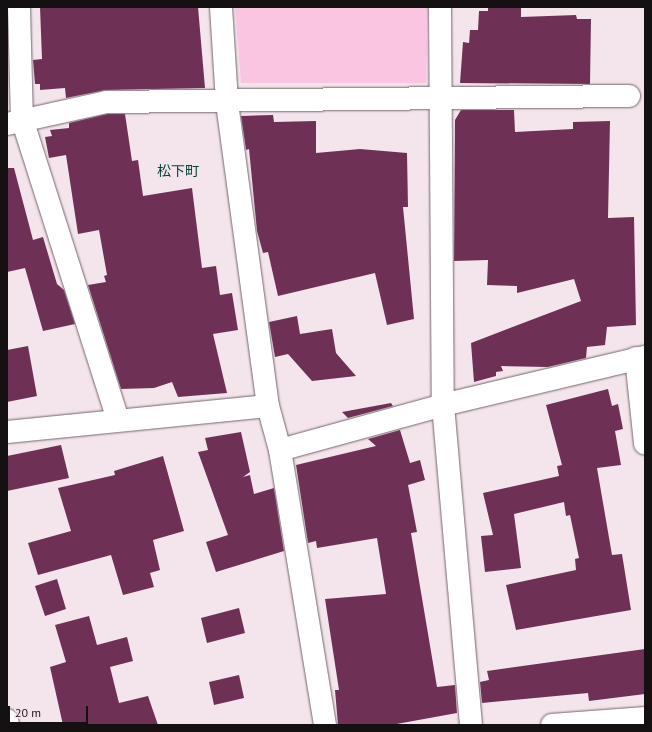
<!DOCTYPE html>
<meta charset="utf-8">
<style>
body{margin:0}
#map{position:relative;width:652px;height:732px;overflow:hidden;background:#f4e4ec;font-family:"PT Sans","Noto Sans JP",sans-serif}
div>[style]{position:absolute}
.green>*{inset:0;background:#fac5e1}
.building>*{inset:0;background:#6e3155}
.roads{filter:drop-shadow(0 0 1px #73656c) drop-shadow(0 0 1px #73656c)}
.minor>*{height:22px;margin:-11px;padding:0 11px;transform-origin:11px;border-radius:11px;background:#fff}
.tertiary>*{height:22px;margin:-11px;padding:0 11px;transform-origin:11px;border-radius:11px;background:#fff}
span{translate:-50% -50%;white-space:nowrap;text-align:center;line-height:1.15;-webkit-text-stroke:4px #f4e4ec;paint-order:stroke}
.quarter-label{font-size:14px;color:#04433a}
.frame{position:absolute;inset:0;border:8px solid #151012;pointer-events:none}
.scale{position:absolute;left:8px;top:706px;width:80px;height:18px;box-sizing:border-box;border:2px solid #151012;border-top:0;padding-left:5px;font-size:12px;line-height:14px;white-space:nowrap;color:#151012;-webkit-text-stroke:3px #f4e4ec;paint-order:stroke}
</style>
<div id="map">
<div class="green">
<i style="clip-path:polygon(235px 7px,428px 7px,426px 83px,241px 83px)"></i>
</div>
<div class="building">
<i style="clip-path:polygon(40px 7px,198px 7px,205px 88px,106px 90px,66px 98px,65px 88px,40px 90px,40px 84px,35px 84px,33px 60px,42px 59px)"></i>
<i style="clip-path:polygon(488px 7px,521px 7px,521px 17px,576px 15px,577px 19px,591px 19px,590px 84px,460px 83px,463px 42px,469px 43px,470px 30px,478px 30px,479px 11px,488px 11px)"></i>
<i style="clip-path:polygon(461px 110px,514px 110px,515px 132px,573px 129px,573px 122px,610px 121px,608px 218px,634px 217px,636px 325px,607px 327px,605px 345px,587px 347px,586px 358px,548px 367px,501px 366px,503px 371px,496px 372px,496px 376px,474px 382px,471px 343px,581px 301px,574px 279px,517px 293px,517px 286px,487px 285px,488px 260px,454px 261px,455px 120px)"></i>
<i style="clip-path:polygon(107px 114px,125px 114px,132px 161px,138px 160px,143px 196px,192px 188px,202px 268px,216px 266px,220px 295px,232px 293px,238px 330px,213px 334px,227px 393px,178px 397px,172px 382px,154px 388px,121px 389px,88px 285px,106px 282px,104px 276px,107px 275px,99px 230px,78px 234px,66px 155px,49px 158px,45px 137px,52px 136px,50px 130px,69px 128px,69px 123px)"></i>
<i style="clip-path:polygon(273px 115px,274px 122px,316px 121px,316px 153px,360px 149px,407px 153px,408px 207px,403px 207px,414px 319px,387px 325px,375px 273px,278px 296px,268px 252px,263px 253px,257px 231px,249px 149px,246px 150px,241px 116px)"></i>
<i style="clip-path:polygon(7px 168px,14px 168px,33px 240px,43px 237px,57px 284px,64px 290px,75px 324px,43px 331px,25px 268px,7px 272px)"></i>
<i style="clip-path:polygon(297px 316px,300px 334px,332px 329px,336px 353px,356px 376px,312px 381px,288px 354px,275px 357px,269px 322px)"></i>
<i style="clip-path:polygon(28px 346px,37px 396px,7px 402px,7px 350px)"></i>
<i style="clip-path:polygon(608px 389px,612px 406px,618px 404px,623px 429px,615px 431px,621px 465px,597px 468px,612px 555px,622px 554px,631px 610px,516px 630px,506px 585px,576px 570px,575px 559px,579px 558px,570px 515px,566px 516px,564px 502px,514px 514px,521px 568px,485px 572px,481px 536px,493px 535px,483px 493px,559px 476px,557px 466px,562px 465px,546px 405px)"></i>
<i style="clip-path:polygon(391px 403px,393px 406px,348px 418px,342px 412px)"></i>
<i style="clip-path:polygon(400px 430px,410px 463px,420px 460px,425px 480px,408px 485px,417px 532px,411px 533px,437px 687px,455px 685px,457px 713px,391px 725px,338px 725px,335px 690px,339px 690px,325px 599px,386px 594px,377px 538px,317px 548px,316px 541px,308px 543px,296px 465px,376px 446px,368px 439px)"></i>
<i style="clip-path:polygon(241px 432px,250px 472px,243px 477px,250px 475px,254px 494px,274px 488px,284px 551px,216px 572px,206px 542px,228px 535px,198px 452px,208px 450px,205px 438px)"></i>
<i style="clip-path:polygon(61px 445px,69px 478px,7px 491px,7px 456px)"></i>
<i style="clip-path:polygon(163px 456px,184px 531px,153px 540px,160px 570px,150px 573px,154px 587px,123px 595px,111px 555px,38px 575px,28px 543px,71px 531px,58px 488px,115px 475px,114px 471px)"></i>
<i style="clip-path:polygon(57px 579px,66px 609px,45px 616px,35px 586px)"></i>
<i style="clip-path:polygon(239px 608px,245px 633px,207px 643px,201px 618px)"></i>
<i style="clip-path:polygon(89px 616px,97px 645px,127px 637px,133px 661px,110px 667px,119px 703px,148px 696px,158px 725px,63px 725px,50px 667px,66px 662px,55px 625px)"></i>
<i style="clip-path:polygon(645px 649px,645px 694px,589px 701px,588px 693px,482px 703px,480px 682px,489px 680px,487px 671px)"></i>
<i style="clip-path:polygon(239px 675px,244px 698px,214px 705px,209px 682px)"></i>
</div>
<div class="roads">
<div class="minor">
<i style="left:19px;top:7px;width:112px;rotate:88.5deg"></i>
<i style="left:22px;top:119px;width:315px;rotate:72.3deg"></i>
<i style="left:221px;top:7px;width:96px;rotate:86.4deg"></i>
<i style="left:227px;top:103px;width:306px;rotate:82.3deg"></i>
<i style="left:268px;top:406px;width:46px;rotate:74.7deg"></i>
<i style="left:280px;top:450px;width:279px;rotate:80.7deg"></i>
<i style="left:440px;top:7px;width:398px;rotate:89.6deg"></i>
<i style="left:443px;top:405px;width:321px;rotate:85deg"></i>
<i style="left:7px;top:124px;width:101px;rotate:-12.5deg"></i>
<i style="left:106px;top:102px;width:523px;rotate:-0.66deg"></i>
<i style="left:636px;top:358px;width:86px;rotate:84deg"></i>
<i style="left:7px;top:432px;width:262px;rotate:-5.7deg"></i>
<i style="left:280px;top:450px;width:169px;rotate:-15.4deg"></i>
<i style="left:443px;top:405px;width:208px;rotate:-13.4deg"></i>
<i style="left:552px;top:725px;width:93px;rotate:-4.3deg"></i>
</div>
<div class="tertiary">
<i style="left:7px;top:720px;width:5px;rotate:79deg"></i>
</div>
</div>
<div class="quarter-label">
<span style="left:178px;top:171px">松下町</span>
</div>
<div class="frame"></div>
<div class="scale">20 m</div>
</div>
